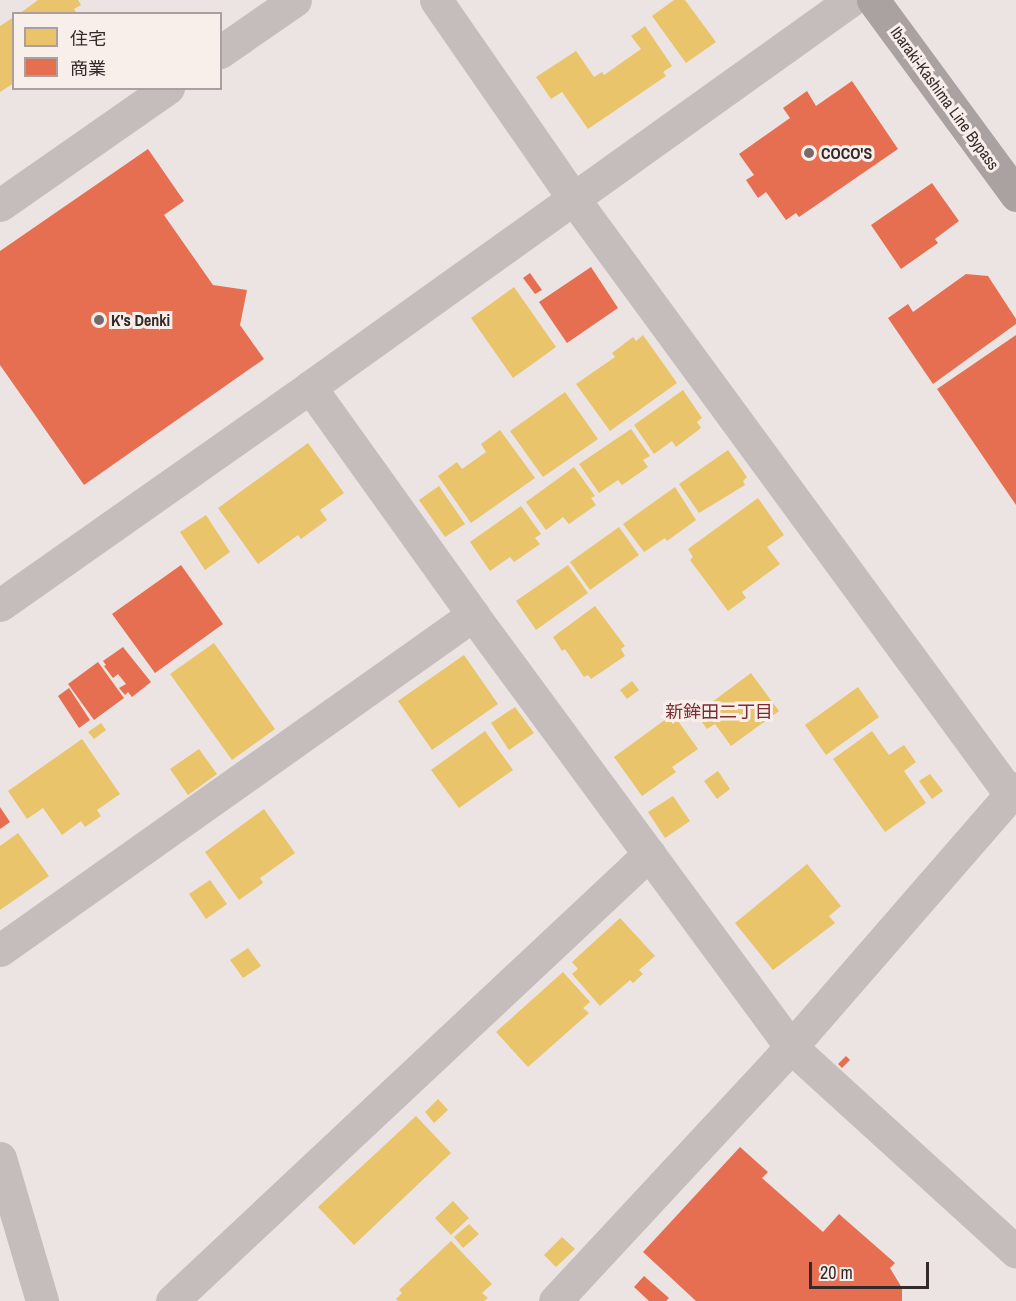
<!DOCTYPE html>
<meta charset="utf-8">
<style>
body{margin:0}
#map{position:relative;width:1016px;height:1301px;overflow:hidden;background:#ece4e2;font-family:"Archivo Narrow","Noto Sans JP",sans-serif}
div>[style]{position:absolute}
.homes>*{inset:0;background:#e9c46a}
.shops>*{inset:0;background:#e76f51}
.minor>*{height:33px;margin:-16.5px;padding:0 16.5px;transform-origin:16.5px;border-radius:16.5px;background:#c5bdbb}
.major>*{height:33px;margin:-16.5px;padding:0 16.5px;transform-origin:16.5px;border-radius:16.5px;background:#aaa2a0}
.dots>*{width:16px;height:16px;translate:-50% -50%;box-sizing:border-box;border:3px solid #f8eeea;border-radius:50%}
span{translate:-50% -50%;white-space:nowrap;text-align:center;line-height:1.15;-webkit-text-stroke:6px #f8eeea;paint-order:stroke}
.street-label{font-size:16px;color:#352a2a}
.poi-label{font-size:16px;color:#352a2a;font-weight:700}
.left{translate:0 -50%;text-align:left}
.neighbourhood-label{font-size:18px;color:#7b2c31}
.legend{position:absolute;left:12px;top:12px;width:210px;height:78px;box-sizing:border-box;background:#f8eeea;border:2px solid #aaa09d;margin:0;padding:8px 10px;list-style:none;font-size:18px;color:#352a2a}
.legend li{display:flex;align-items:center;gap:12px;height:30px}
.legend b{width:30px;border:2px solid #aaa09d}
.scale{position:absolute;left:809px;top:1262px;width:120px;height:27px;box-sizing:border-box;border:3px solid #352a2a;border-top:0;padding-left:8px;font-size:18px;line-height:21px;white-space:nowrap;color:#352a2a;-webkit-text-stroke:4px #f8eeea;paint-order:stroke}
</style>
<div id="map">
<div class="homes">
<i style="clip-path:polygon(38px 0,78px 0,81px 5px,74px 9px,77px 14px,19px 14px)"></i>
<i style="clip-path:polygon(674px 0,685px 0,716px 42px,686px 63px,652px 16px)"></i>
<i style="clip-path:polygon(14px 17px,14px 83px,0 92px,0 26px)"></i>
<i style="clip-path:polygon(645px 26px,672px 66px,663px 72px,666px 76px,588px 129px,562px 92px,551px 99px,536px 77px,576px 51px,594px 77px,602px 72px,604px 75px,641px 49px,631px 36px)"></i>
<i style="clip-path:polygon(514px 287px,556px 347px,513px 378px,471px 318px)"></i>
<i style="clip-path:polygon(643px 335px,677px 383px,610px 431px,576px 384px,615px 357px,612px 353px,633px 337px,636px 341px)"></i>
<i style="clip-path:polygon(683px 390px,702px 418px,697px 422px,701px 428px,676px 447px,672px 441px,654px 454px,634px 425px)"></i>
<i style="clip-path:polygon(565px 392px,598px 439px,543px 477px,510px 431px)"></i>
<i style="clip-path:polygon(631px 429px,650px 456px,643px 460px,648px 467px,622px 485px,618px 480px,599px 493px,579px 464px)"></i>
<i style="clip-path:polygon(500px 430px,535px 478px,471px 523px,438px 476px,457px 462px,462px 469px,486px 452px,481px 444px)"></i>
<i style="clip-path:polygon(308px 443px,344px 493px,320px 510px,327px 520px,301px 539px,298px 535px,258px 564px,218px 508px)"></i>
<i style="clip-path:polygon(728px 450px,747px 477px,743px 481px,745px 485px,699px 513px,679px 484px)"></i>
<i style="clip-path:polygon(574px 467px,595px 496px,591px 498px,596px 505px,569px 524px,563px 517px,546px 530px,526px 502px)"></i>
<i style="clip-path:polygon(439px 486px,465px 524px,445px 537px,419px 500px)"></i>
<i style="clip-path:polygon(675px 487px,696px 520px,667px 541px,665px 538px,644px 552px,623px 524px)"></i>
<i style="clip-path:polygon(758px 498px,784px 535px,767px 547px,780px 564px,742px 592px,746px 598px,728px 611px,690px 560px,693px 557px,688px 549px)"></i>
<i style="clip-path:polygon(521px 506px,541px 534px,535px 538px,540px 544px,514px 562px,510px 557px,490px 571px,470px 542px)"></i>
<i style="clip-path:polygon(206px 515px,230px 552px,205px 570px,180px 532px)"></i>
<i style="clip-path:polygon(619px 527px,639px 555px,590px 590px,570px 562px)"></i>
<i style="clip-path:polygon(568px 565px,588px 593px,536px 630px,516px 601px)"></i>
<i style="clip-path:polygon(595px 606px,625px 646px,621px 649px,625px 656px,591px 679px,588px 675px,584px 677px,565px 649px,562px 651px,553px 637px)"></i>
<i style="clip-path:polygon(214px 643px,275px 729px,232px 760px,170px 674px)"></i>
<i style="clip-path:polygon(464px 655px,498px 704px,432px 750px,398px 701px)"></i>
<i style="clip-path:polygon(751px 673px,779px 711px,731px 746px,715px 724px,707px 729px,696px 714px)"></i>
<i style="clip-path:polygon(632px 681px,639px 690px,627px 699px,620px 690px)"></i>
<i style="clip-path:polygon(858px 687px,879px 717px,826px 755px,805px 725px)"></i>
<i style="clip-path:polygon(515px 707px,534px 733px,509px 750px,491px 723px)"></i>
<i style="clip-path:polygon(673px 714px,698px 749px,672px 767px,676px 772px,642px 796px,614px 757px)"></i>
<i style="clip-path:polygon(101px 723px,106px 730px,94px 739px,88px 732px)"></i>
<i style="clip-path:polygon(485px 731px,513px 770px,459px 808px,431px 770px)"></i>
<i style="clip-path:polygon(872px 731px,889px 755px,904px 745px,916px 762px,904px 771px,926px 803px,885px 832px,833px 759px)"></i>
<i style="clip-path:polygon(82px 739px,120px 794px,97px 810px,101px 816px,85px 827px,81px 821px,62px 835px,43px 808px,27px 819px,8px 791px)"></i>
<i style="clip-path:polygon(199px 749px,217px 774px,188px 795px,170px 769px)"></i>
<i style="clip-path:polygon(718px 771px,730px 789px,717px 799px,704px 781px)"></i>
<i style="clip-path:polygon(930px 774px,943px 791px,932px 799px,919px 781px)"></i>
<i style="clip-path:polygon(673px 796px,690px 821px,665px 838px,648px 812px)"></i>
<i style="clip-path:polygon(264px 809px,295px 853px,260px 878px,263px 883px,239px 900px,205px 852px)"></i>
<i style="clip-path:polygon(18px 833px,49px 876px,0 910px,0 846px)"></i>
<i style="clip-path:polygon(807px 864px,841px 906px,829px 916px,835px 923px,773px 970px,735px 923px)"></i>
<i style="clip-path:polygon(210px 880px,227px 904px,206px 919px,189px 894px)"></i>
<i style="clip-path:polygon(620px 918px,655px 956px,639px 970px,643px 974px,633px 983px,630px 980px,600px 1006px,572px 974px,578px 969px,572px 962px)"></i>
<i style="clip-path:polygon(248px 948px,261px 966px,243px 978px,230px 960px)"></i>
<i style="clip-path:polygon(563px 972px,590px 1002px,583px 1008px,589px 1013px,528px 1067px,496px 1032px)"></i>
<i style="clip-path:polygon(438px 1099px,448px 1110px,434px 1123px,425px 1112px)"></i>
<i style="clip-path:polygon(416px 1116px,451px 1153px,354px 1245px,318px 1207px)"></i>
<i style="clip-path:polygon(453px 1201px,469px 1218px,451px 1235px,435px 1218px)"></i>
<i style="clip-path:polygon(469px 1224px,479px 1234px,463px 1248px,454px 1237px)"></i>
<i style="clip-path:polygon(562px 1237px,575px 1249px,556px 1267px,544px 1255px)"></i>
<i style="clip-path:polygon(451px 1241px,492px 1284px,482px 1293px,488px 1298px,484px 1301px,398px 1301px,396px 1299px,402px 1293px,399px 1290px)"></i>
</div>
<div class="shops">
<i style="clip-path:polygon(852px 81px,898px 149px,799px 217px,796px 213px,786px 220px,766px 192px,758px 198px,746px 180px,754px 175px,739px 154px,790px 118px,783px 108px,807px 91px,816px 106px)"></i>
<i style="clip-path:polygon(148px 149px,184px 201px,164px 215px,213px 285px,247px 290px,240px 325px,264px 359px,84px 485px,0 365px,0 251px)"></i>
<i style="clip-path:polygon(932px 183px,959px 221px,935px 239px,938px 243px,901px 269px,871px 225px)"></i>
<i style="clip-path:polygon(591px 267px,618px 308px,567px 343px,539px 302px)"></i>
<i style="clip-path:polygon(530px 273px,542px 290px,535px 294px,523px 278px)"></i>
<i style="clip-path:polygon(966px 274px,988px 276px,1016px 319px,1016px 324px,933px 384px,888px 318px,908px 304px,913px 312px)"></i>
<i style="clip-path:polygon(1016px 335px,1016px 505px,937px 389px)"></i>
<i style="clip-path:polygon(181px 565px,223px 624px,155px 673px,112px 614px)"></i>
<i style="clip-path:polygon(123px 647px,151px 682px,132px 697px,128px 692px,125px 695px,119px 688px,126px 684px,118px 674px,113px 678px,104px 666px,106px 665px,103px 661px)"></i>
<i style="clip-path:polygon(98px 662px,124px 698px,94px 720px,68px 684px)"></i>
<i style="clip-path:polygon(69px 688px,90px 720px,79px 728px,58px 696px)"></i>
<i style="clip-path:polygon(0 807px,10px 822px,0 829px)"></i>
<i style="clip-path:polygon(846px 1056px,850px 1060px,842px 1068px,838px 1064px)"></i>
<i style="clip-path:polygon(740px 1147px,768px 1172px,762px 1178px,823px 1232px,839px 1214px,895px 1263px,890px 1268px,902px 1288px,902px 1301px,696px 1301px,643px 1252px)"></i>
<i style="clip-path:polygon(644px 1276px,669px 1298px,666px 1301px,649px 1301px,634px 1287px)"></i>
</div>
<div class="minor">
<i style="left:436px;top:0;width:241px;rotate:55.3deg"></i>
<i style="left:573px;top:198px;width:739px;rotate:53.75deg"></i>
<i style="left:220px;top:52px;width:91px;rotate:-34.7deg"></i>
<i style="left:0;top:205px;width:205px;rotate:-34.9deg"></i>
<i style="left:310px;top:387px;width:280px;rotate:54.4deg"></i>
<i style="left:473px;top:615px;width:536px;rotate:53.64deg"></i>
<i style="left:791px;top:1047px;width:304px;rotate:42.3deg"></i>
<i style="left:0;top:605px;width:379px;rotate:-35.1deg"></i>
<i style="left:310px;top:387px;width:665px;rotate:-35.58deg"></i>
<i style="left:0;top:950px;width:580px;rotate:-35.31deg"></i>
<i style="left:0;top:1158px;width:149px;rotate:73.6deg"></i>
<i style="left:172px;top:1301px;width:654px;rotate:-43.14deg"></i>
<i style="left:555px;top:1301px;width:347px;rotate:-47.1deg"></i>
<i style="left:791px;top:1047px;width:343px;rotate:-49deg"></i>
</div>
<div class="major">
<i style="left:873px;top:0;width:242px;rotate:53.7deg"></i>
</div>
<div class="dots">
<i style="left:809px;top:153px;background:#756b6a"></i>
<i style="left:99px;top:320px;background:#756b6a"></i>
</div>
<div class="street-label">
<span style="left:945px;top:98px;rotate:54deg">Ibaraki-Kashima Line Bypass</span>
</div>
<div class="poi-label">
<span class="left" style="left:821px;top:153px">COCO'S</span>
<span class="left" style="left:111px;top:320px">K's Denki</span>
</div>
<div class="neighbourhood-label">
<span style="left:719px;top:712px">新鉾田二丁目</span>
</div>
<ul class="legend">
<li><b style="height:16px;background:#e9c46a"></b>住宅</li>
<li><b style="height:16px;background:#e76f51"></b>商業</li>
</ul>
<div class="scale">20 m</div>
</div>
